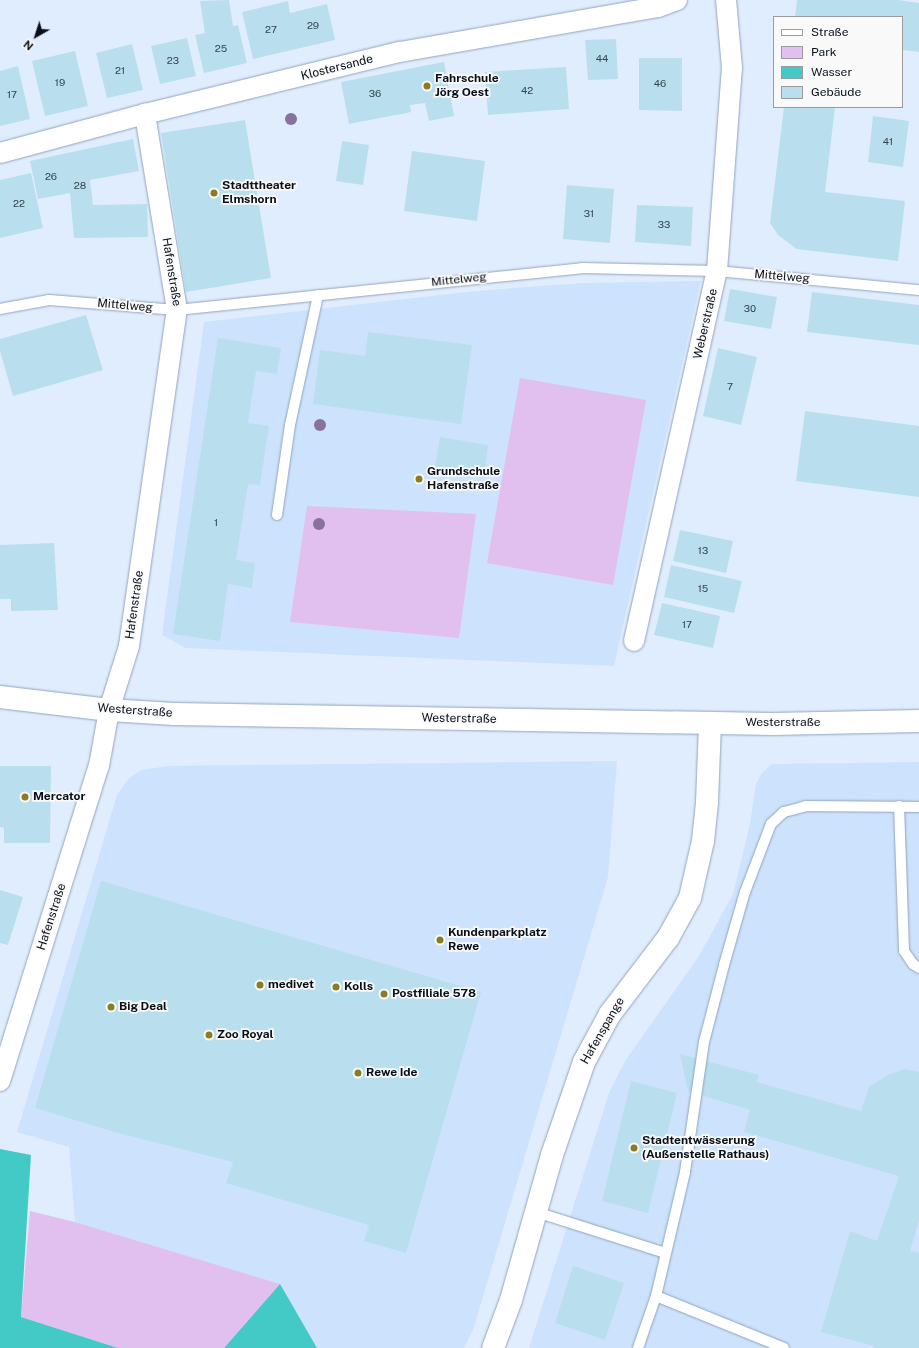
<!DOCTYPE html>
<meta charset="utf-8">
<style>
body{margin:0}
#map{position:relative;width:919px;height:1348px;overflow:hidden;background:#e0edfe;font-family:"Public Sans",sans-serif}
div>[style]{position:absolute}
.built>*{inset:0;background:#cce2fd}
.green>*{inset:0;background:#e1c0f0}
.water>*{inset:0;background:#43c9c6}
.building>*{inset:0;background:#b9dfee}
.roads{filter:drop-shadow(0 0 1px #8fa4be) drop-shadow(0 0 1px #8fa4be)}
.service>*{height:10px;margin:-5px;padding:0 5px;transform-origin:5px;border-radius:5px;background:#fff}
.minor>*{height:20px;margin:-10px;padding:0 10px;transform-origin:10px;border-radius:10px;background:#fff}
.tertiary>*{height:22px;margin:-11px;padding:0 11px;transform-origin:11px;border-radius:11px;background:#fff}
.primary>*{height:22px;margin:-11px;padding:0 11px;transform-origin:11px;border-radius:11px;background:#fff}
.trees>*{width:12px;height:12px;margin:-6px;border-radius:50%;background:#87729e}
.dots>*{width:11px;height:11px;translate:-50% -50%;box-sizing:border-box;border:2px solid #f9f9f9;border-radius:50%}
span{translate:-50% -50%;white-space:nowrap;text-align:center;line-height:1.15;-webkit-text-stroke:3.5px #f9f9f9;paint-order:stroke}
.number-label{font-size:10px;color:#34434e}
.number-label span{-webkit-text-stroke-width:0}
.street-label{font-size:12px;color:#080f19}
.poi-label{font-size:12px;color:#080f19;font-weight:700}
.left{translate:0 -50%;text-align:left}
.legend{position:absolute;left:773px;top:16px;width:130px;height:92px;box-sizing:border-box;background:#f9f9f9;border:1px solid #999b9f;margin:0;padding:5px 7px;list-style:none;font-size:12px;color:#080f19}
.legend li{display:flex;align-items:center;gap:8px;height:20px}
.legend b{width:20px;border:1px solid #999b9f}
.north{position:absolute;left:16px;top:16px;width:40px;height:40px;-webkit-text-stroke:3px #f9f9f9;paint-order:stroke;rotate:219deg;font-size:11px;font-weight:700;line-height:16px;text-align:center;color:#080f19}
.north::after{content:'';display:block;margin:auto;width:14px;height:18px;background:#080f19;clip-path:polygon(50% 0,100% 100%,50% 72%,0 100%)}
</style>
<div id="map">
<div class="built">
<i style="clip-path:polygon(701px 281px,614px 666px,186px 648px,162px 635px,204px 322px,476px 291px,583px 283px)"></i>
<i style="clip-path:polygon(617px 761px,608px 877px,473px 1330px,464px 1348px,317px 1348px,279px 1284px,75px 1222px,69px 1147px,17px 1132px,117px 795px,129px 778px,142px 770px,168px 766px)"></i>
<i style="clip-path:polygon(919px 762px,919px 1348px,529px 1348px,609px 1093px,625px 1061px,699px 956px,733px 894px,750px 824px,756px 784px,762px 773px,772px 764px)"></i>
</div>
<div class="green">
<i style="clip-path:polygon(520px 378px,646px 400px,613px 585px,487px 563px)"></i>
<i style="clip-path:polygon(307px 506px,476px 514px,459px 638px,290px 622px)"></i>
<i style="clip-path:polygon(30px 1211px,75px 1222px,280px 1284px,224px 1348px,118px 1348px,21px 1317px)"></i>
</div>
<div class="water">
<i style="clip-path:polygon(0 1149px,31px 1155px,21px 1317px,118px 1348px,0 1348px)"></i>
<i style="clip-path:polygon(280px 1284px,317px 1348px,224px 1348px)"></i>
</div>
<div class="building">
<i style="clip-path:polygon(229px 0,233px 26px,238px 25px,247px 63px,204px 73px,195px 35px,205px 33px,200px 1px)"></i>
<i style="clip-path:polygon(797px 0,898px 0,919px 3px,919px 52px,902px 50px,902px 17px,795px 17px)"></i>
<i style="clip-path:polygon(288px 1px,290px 13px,327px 4px,335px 40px,253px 59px,242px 12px)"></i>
<i style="clip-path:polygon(187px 38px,196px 76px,160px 84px,151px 46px)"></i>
<i style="clip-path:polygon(616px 39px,618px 79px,588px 80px,585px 40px)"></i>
<i style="clip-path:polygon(132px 44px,143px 90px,107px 98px,96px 53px)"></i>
<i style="clip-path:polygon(75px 51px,88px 106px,45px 116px,32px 61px)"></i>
<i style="clip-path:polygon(639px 58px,682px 58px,682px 111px,639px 110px)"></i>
<i style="clip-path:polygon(444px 62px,454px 116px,429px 121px,425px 103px,410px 105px,411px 112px,349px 124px,341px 82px)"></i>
<i style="clip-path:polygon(18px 66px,30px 119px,0 126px,0 71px)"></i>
<i style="clip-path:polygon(566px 67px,569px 109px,488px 115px,485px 72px)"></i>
<i style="clip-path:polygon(784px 107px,835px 107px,825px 192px,905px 201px,898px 261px,797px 249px,778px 235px,770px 223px)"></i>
<i style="clip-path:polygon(873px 116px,909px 121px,903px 167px,868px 162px)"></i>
<i style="clip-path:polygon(245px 120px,271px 278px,186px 292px,161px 133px)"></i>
<i style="clip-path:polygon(133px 139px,139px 171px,90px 180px,93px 205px,147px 204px,148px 237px,74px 238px,70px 193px,38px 199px,30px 161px)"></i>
<i style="clip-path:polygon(342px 141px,369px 145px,363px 185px,336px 181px)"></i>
<i style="clip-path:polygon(412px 151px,485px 161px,477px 221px,404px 211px)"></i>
<i style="clip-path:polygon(31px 173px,43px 228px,0 238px,0 180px)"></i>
<i style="clip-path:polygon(567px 185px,614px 189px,610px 243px,563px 239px)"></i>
<i style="clip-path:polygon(637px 205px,693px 207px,691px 246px,635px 242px)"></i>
<i style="clip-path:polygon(730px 289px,777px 297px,771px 329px,724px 321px)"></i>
<i style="clip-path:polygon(812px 292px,919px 305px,919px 345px,807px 332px)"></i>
<i style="clip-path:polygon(86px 315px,103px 370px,13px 396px,0 351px,0 339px)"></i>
<i style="clip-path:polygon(368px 332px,472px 345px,461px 424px,313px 404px,320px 350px,365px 356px)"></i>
<i style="clip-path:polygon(218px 338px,281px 348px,277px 374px,256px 371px,248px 423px,269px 426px,260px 485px,248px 484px,236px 560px,255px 563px,252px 588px,228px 584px,220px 641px,173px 634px)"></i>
<i style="clip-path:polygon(718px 348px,757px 357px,741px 425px,703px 416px)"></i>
<i style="clip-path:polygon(805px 411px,919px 426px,919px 497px,796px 481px)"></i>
<i style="clip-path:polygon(440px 437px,488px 445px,484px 475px,435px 468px)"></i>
<i style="clip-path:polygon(680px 530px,733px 541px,726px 573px,673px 561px)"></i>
<i style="clip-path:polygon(54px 543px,58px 610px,11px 611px,11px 599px,0 599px,0 545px)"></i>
<i style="clip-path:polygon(671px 565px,742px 581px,734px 613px,664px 597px)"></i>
<i style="clip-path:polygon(662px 603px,720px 616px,713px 648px,654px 635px)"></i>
<i style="clip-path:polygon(0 766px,51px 766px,50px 843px,4px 843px,4px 828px,0 827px)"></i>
<i style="clip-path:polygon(101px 881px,481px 992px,406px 1253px,364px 1241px,369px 1225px,226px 1183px,233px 1162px,118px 1133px,35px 1108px)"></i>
<i style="clip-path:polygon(0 890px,23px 897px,8px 945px,0 943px)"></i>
<i style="clip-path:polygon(680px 1054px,759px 1075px,756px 1082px,861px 1111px,869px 1087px,888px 1075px,905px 1069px,919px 1072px,919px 1220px,910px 1251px,919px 1253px,919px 1348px,873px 1348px,874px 1346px,821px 1332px,850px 1231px,877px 1241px,899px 1176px,744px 1132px,750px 1110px,688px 1091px)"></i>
<i style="clip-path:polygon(631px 1081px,677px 1093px,648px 1213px,602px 1201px)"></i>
<i style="clip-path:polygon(573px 1266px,624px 1283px,605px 1340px,555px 1323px)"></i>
</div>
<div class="roads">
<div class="service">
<i style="left:0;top:309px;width:50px;rotate:-10.4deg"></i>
<i style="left:49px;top:300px;width:128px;rotate:4.5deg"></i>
<i style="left:177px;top:310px;width:407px;rotate:-5.9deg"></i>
<i style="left:582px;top:268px;width:135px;rotate:1.3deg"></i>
<i style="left:717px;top:271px;width:203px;rotate:5.4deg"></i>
<i style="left:277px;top:515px;width:91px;rotate:-81.8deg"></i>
<i style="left:290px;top:425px;width:133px;rotate:-77.8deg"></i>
<i style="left:899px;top:806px;width:145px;rotate:88deg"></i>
<i style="left:904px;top:951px;width:16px;rotate:55deg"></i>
<i style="left:913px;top:964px;width:7px;rotate:34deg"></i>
<i style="left:536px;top:1212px;width:135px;rotate:17.6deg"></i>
<i style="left:656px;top:1296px;width:138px;rotate:22.1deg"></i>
<i style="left:638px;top:1348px;width:55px;rotate:-70.9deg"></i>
<i style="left:656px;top:1296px;width:127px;rotate:-76.8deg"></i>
<i style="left:685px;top:1172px;width:131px;rotate:-81.7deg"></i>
<i style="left:704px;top:1042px;width:80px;rotate:-75.4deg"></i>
<i style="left:724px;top:965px;width:76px;rotate:-74deg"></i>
<i style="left:745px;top:892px;width:73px;rotate:-69.1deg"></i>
<i style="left:771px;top:824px;width:18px;rotate:-43deg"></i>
<i style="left:784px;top:812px;width:23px;rotate:-15deg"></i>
<i style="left:806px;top:806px;width:113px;rotate:0.5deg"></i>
</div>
<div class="minor">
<i style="left:0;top:153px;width:150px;rotate:-15.1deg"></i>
<i style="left:145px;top:114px;width:262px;rotate:-13.7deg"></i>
<i style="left:400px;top:52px;width:262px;rotate:-9.9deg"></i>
<i style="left:658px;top:7px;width:20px;rotate:-20deg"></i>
<i style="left:634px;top:641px;width:379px;rotate:-77.4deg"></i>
<i style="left:717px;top:271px;width:204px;rotate:-85.8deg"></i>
<i style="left:732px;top:68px;width:68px;rotate:-95deg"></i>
<i style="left:0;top:1081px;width:330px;rotate:-72.6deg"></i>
<i style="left:99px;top:766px;width:57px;rotate:-79.9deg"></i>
<i style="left:109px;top:710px;width:67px;rotate:-72.6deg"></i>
<i style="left:129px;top:646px;width:339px;rotate:-81.9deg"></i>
<i style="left:177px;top:310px;width:199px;rotate:-99.3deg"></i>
</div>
<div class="tertiary">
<i style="left:493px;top:1348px;width:51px;rotate:-69.4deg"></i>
<i style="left:511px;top:1300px;width:151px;rotate:-74.2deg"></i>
<i style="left:552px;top:1155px;width:98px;rotate:-71deg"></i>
<i style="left:584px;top:1062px;width:55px;rotate:-61.6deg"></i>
<i style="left:610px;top:1014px;width:96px;rotate:-52.7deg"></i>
<i style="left:668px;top:938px;width:46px;rotate:-61.2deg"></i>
<i style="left:690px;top:898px;width:58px;rotate:-77.2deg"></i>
<i style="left:703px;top:841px;width:39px;rotate:-84deg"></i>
<i style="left:707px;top:802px;width:79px;rotate:-87.8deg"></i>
</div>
<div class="primary">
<i style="left:0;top:697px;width:110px;rotate:6.8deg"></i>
<i style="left:109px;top:710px;width:65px;rotate:3.5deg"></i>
<i style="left:174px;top:714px;width:598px;rotate:0.96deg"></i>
<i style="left:772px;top:724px;width:147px;rotate:-1.2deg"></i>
</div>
</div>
<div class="trees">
<i style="left:291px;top:119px"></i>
<i style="left:320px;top:425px"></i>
<i style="left:319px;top:524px"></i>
</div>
<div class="dots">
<i style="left:427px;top:86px;background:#8a7c22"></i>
<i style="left:214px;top:193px;background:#8a7c22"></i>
<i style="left:419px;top:479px;background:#8a7c22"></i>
<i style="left:25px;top:797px;background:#8a7c22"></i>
<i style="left:440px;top:940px;background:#8a7c22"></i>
<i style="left:260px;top:985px;background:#8a7c22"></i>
<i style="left:336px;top:987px;background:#8a7c22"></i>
<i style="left:384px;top:994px;background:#8a7c22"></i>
<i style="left:111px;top:1007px;background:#8a7c22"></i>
<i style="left:209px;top:1035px;background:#8a7c22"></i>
<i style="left:358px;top:1073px;background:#8a7c22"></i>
<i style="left:634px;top:1148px;background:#8a7c22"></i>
</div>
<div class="number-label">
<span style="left:313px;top:26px">29</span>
<span style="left:271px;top:30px">27</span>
<span style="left:221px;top:49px">25</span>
<span style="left:602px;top:59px">44</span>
<span style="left:173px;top:61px">23</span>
<span style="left:120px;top:71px">21</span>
<span style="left:60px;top:83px">19</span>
<span style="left:660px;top:84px">46</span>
<span style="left:527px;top:91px">42</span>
<span style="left:375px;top:94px">36</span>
<span style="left:12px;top:95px">17</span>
<span style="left:888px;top:142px">41</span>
<span style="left:51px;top:177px">26</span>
<span style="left:80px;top:186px">28</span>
<span style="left:19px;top:204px">22</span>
<span style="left:589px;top:214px">31</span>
<span style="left:664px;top:225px">33</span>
<span style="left:750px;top:309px">30</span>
<span style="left:730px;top:387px">7</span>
<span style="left:216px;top:523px">1</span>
<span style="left:703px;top:551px">13</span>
<span style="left:703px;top:589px">15</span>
<span style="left:687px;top:625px">17</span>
</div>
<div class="street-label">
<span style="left:337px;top:68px;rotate:-14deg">Klostersande</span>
<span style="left:171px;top:272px;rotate:81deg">Hafenstraße</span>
<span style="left:782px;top:277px;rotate:5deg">Mittelweg</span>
<span style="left:459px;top:280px;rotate:-6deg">Mittelweg</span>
<span style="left:125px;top:306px;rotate:5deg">Mittelweg</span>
<span style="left:706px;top:324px;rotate:-77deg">Weberstraße</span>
<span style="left:135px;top:605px;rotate:-82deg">Hafenstraße</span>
<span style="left:135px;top:711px;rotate:4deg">Westerstraße</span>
<span style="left:459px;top:719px;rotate:1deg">Westerstraße</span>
<span style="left:783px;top:723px">Westerstraße</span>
<span style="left:52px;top:917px;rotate:-72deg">Hafenstraße</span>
<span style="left:603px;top:1031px;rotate:-60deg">Hafenspange</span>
</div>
<div class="poi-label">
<span class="left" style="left:435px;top:86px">Fahrschule<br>Jörg Oest</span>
<span class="left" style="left:222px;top:193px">Stadttheater<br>Elmshorn</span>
<span class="left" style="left:427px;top:479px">Grundschule<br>Hafenstraße</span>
<span class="left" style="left:33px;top:797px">Mercator</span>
<span class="left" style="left:448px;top:940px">Kundenparkplatz<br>Rewe</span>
<span class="left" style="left:268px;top:985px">medivet</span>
<span class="left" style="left:344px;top:987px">Kolls</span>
<span class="left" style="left:392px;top:994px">Postfiliale 578</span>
<span class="left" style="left:119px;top:1007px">Big Deal</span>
<span class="left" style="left:217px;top:1035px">Zoo Royal</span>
<span class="left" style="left:366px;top:1073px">Rewe Ide</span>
<span class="left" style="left:642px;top:1148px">Stadtentwässerung<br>(Außenstelle Rathaus)</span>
</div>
<ul class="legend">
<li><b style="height:5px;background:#fff"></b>Straße</li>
<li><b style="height:11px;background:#e1c0f0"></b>Park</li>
<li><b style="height:11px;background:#43c9c6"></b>Wasser</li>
<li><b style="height:11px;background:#b9dfee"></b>Gebäude</li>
</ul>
<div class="north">N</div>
</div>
